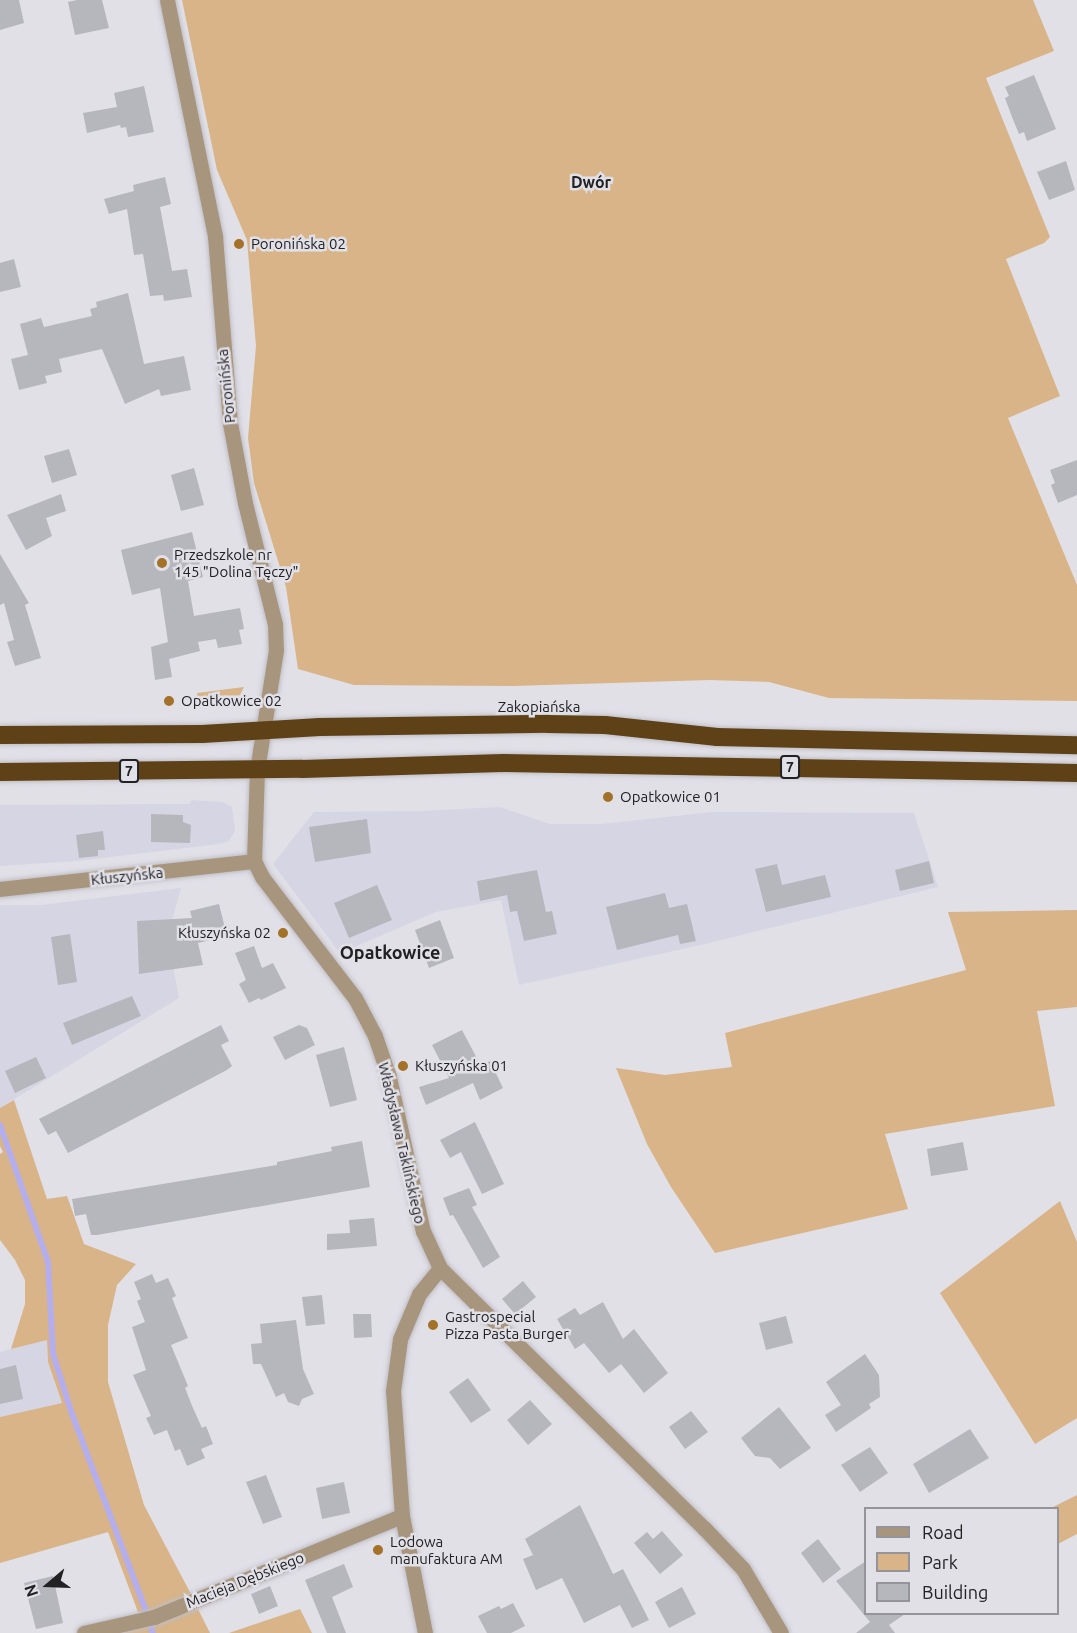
<!DOCTYPE html>
<meta charset="utf-8">
<style>
body{margin:0}
#map{position:relative;width:1077px;height:1633px;overflow:hidden;background:#e1e0e7;font-family:Ubuntu,sans-serif}
div>[style]{position:absolute}
.built>*{inset:0;background:#d6d5e3}
.green>*{inset:0;background:#d8b488}
.stream>*{height:6px;margin:-3px;padding:0 3px;transform-origin:3px;border-radius:3px;background:#b5aeec}
.building>*{inset:0;background:#b6b6bd}
.roads{filter:drop-shadow(0 0 2px #bfbec4) drop-shadow(0 0 2px #bfbec4)}
.minor>*{height:15px;margin:-7.5px;padding:0 7.5px;transform-origin:7.5px;border-radius:7.5px;background:#a8957e}
.highway>*{height:18px;margin:-9px;padding:0 9px;transform-origin:9px;border-radius:9px;background:#5f4117}
.dots>*{width:16px;height:16px;translate:-50% -50%;box-sizing:border-box;border:3px solid #e1e0e7;border-radius:50%}
span{translate:-50% -50%;white-space:nowrap;text-align:center;line-height:1.15;-webkit-text-stroke:5px #e1e0e7;paint-order:stroke}
.shield-label span{padding:2px 4px;background:#e1e0e7;border:2px solid;border-radius:4px;-webkit-text-stroke-width:0}
.shield-label{font-size:14px;color:#222224;font-weight:700}
.poi-label{font-size:15px;color:#222224}
.left{translate:0 -50%;text-align:left}
.right{translate:-100% -50%;text-align:right}
.street-label{font-size:15px;color:#222224}
.neighbourhood-label{font-size:16px;color:#222224;font-weight:700}
.quarter-label{font-size:18px;color:#222224;font-weight:700}
.legend{position:absolute;left:864px;top:1507px;width:195px;height:108px;box-sizing:border-box;background:#e1e0e7;border:2px solid #959499;margin:0;padding:8px 10px;list-style:none;font-size:18px;color:#222224}
.legend li{display:flex;align-items:center;gap:12px;height:30px}
.legend b{width:30px;border:2px solid #959499}
.north{position:absolute;left:18px;top:1555px;width:60px;height:60px;-webkit-text-stroke:4px #e1e0e7;paint-order:stroke;rotate:251deg;font-size:16px;font-weight:700;line-height:24px;text-align:center;color:#222224}
.north::after{content:'';display:block;margin:auto;width:21px;height:27px;background:#222224;clip-path:polygon(50% 0,100% 100%,50% 72%,0 100%)}
</style>
<div id="map">
<div class="built">
<i style="clip-path:polygon(192px 800px,222px 802px,232px 807px,235px 831px,229px 841px,219px 844px,77px 861px,0 866px,0 805px,189px 804px)"></i>
<i style="clip-path:polygon(500px 807px,550px 824px,602px 824px,712px 812px,914px 813px,938px 887px,705px 944px,519px 985px,501px 900px,436px 912px,340px 953px,273px 864px,314px 812px,420px 811px)"></i>
<i style="clip-path:polygon(181px 888px,171px 925px,170px 950px,179px 998px,0 1108px,0 905px,41px 905px)"></i>
<i style="clip-path:polygon(47px 1339px,48px 1362px,62px 1404px,0 1417px,0 1352px)"></i>
</div>
<div class="green">
<i style="clip-path:polygon(182px 0,1033px 0,1054px 51px,986px 78px,1050px 237px,1044px 243px,1006px 259px,1060px 396px,1008px 418px,1077px 585px,1077px 701px,829px 698px,769px 682px,710px 680px,513px 686px,354px 685px,298px 669px,286px 587px,254px 483px,248px 438px,256px 346px,247px 240px,217px 170px)"></i>
<i style="clip-path:polygon(244px 687px,240px 695px,230px 702px,197px 705px,197px 693px)"></i>
<i style="clip-path:polygon(1077px 910px,1077px 1007px,1037px 1011px,1055px 1106px,885px 1134px,908px 1209px,715px 1253px,671px 1187px,647px 1144px,616px 1068px,665px 1075px,732px 1067px,725px 1033px,966px 970px,948px 912px)"></i>
<i style="clip-path:polygon(14px 1100px,47px 1199px,67px 1196px,84px 1244px,136px 1264px,117px 1285px,108px 1325px,108px 1382px,144px 1505px,192px 1596px,151px 1612px,138px 1612px,108px 1532px,0 1563px,0 1417px,62px 1403px,48px 1362px,47px 1340px,11px 1349px,25px 1304px,25px 1280px,15px 1260px,0 1240px,0 1154px,3px 1152px,0 1146px,0 1108px)"></i>
<i style="clip-path:polygon(1060px 1201px,1077px 1242px,1077px 1418px,1035px 1444px,940px 1293px)"></i>
<i style="clip-path:polygon(1077px 1495px,1077px 1534px,1058px 1544px,1058px 1508px,1051px 1508px)"></i>
<i style="clip-path:polygon(198px 1609px,210px 1633px,114px 1633px,141px 1627px)"></i>
<i style="clip-path:polygon(300px 1609px,312px 1633px,229px 1633px)"></i>
</div>
<div class="stream">
<i style="left:0;top:1125px;width:145px;rotate:70.7deg"></i>
<i style="left:48px;top:1262px;width:92px;rotate:86.9deg"></i>
<i style="left:53px;top:1354px;width:63px;rotate:72.4deg"></i>
<i style="left:72px;top:1414px;width:210px;rotate:69.4deg"></i>
<i style="left:151px;top:1627px;width:6px;rotate:72deg"></i>
</div>
<div class="building">
<i style="clip-path:polygon(0 0,19px 0,24px 23px,0 30px)"></i>
<i style="clip-path:polygon(77px 0,102px 0,109px 28px,75px 35px,68px 2px)"></i>
<i style="clip-path:polygon(1034px 75px,1056px 129px,1027px 141px,1024px 132px,1019px 134px,1012px 117px,1005px 98px,1009px 96px,1005px 87px)"></i>
<i style="clip-path:polygon(144px 86px,154px 132px,128px 137px,126px 127px,121px 128px,120px 125px,87px 133px,83px 113px,117px 107px,114px 93px)"></i>
<i style="clip-path:polygon(1066px 161px,1075px 190px,1049px 200px,1037px 172px)"></i>
<i style="clip-path:polygon(165px 177px,171px 204px,160px 207px,172px 271px,187px 269px,192px 297px,164px 301px,163px 295px,150px 296px,143px 254px,134px 255px,127px 209px,109px 214px,104px 199px,134px 191px,133px 185px)"></i>
<i style="clip-path:polygon(14px 259px,21px 287px,0 292px,0 263px)"></i>
<i style="clip-path:polygon(128px 293px,144px 364px,184px 356px,191px 390px,161px 396px,159px 389px,125px 404px,102px 349px,59px 359px,62px 372px,45px 376px,47px 383px,19px 390px,11px 359px,28px 355px,20px 324px,41px 318px,44px 327px,92px 316px,90px 309px,97px 307px,96px 302px)"></i>
<i style="clip-path:polygon(69px 449px,77px 475px,52px 483px,44px 456px)"></i>
<i style="clip-path:polygon(1077px 460px,1077px 495px,1058px 503px,1051px 485px,1055px 483px,1050px 470px)"></i>
<i style="clip-path:polygon(194px 468px,204px 505px,181px 511px,171px 475px)"></i>
<i style="clip-path:polygon(61px 494px,66px 511px,46px 518px,52px 536px,26px 550px,7px 515px)"></i>
<i style="clip-path:polygon(192px 532px,203px 577px,188px 581px,194px 616px,240px 608px,244px 629px,239px 630px,242px 644px,218px 648px,216px 639px,198px 642px,200px 651px,169px 659px,172px 677px,155px 680px,151px 647px,168px 642px,160px 588px,132px 595px,121px 550px)"></i>
<i style="clip-path:polygon(0 554px,29px 603px,25px 605px,41px 658px,15px 666px,7px 642px,14px 640px,4px 603px,0 605px)"></i>
<i style="clip-path:polygon(151px 814px,183px 815px,183px 822px,191px 825px,190px 843px,151px 842px)"></i>
<i style="clip-path:polygon(367px 819px,371px 853px,315px 862px,309px 827px)"></i>
<i style="clip-path:polygon(103px 831px,105px 850px,98px 850px,98px 856px,79px 858px,76px 835px)"></i>
<i style="clip-path:polygon(929px 861px,934px 883px,900px 891px,895px 870px)"></i>
<i style="clip-path:polygon(777px 864px,782px 885px,825px 875px,831px 897px,766px 912px,755px 869px)"></i>
<i style="clip-path:polygon(537px 870px,546px 912px,552px 911px,557px 934px,524px 941px,517px 911px,510px 912px,507px 895px,480px 901px,477px 881px)"></i>
<i style="clip-path:polygon(377px 885px,392px 920px,349px 938px,334px 903px)"></i>
<i style="clip-path:polygon(665px 893px,669px 908px,687px 904px,696px 941px,680px 944px,678px 935px,617px 950px,606px 907px)"></i>
<i style="clip-path:polygon(219px 904px,227px 936px,198px 943px,203px 965px,139px 974px,137px 921px,192px 918px,190px 911px)"></i>
<i style="clip-path:polygon(440px 920px,454px 958px,429px 968px,415px 930px)"></i>
<i style="clip-path:polygon(70px 934px,77px 982px,58px 985px,51px 937px)"></i>
<i style="clip-path:polygon(254px 946px,262px 968px,273px 963px,286px 988px,261px 1000px,259px 998px,249px 1003px,239px 984px,246px 980px,235px 953px)"></i>
<i style="clip-path:polygon(132px 996px,141px 1016px,72px 1045px,63px 1023px)"></i>
<i style="clip-path:polygon(221px 1025px,229px 1041px,221px 1045px,232px 1066px,227px 1070px,68px 1153px,56px 1131px,48px 1135px,39px 1119px)"></i>
<i style="clip-path:polygon(299px 1025px,307px 1028px,315px 1045px,285px 1060px,273px 1037px)"></i>
<i style="clip-path:polygon(462px 1030px,481px 1066px,490px 1061px,503px 1088px,480px 1100px,473px 1083px,426px 1105px,419px 1087px,449px 1078px,432px 1045px)"></i>
<i style="clip-path:polygon(344px 1047px,357px 1100px,330px 1107px,316px 1055px)"></i>
<i style="clip-path:polygon(36px 1057px,46px 1078px,15px 1093px,5px 1071px)"></i>
<i style="clip-path:polygon(475px 1122px,504px 1184px,482px 1194px,461px 1152px,450px 1158px,440px 1140px)"></i>
<i style="clip-path:polygon(362px 1141px,370px 1187px,97px 1235px,91px 1235px,86px 1214px,75px 1216px,72px 1199px,277px 1165px,277px 1162px,332px 1151px,331px 1147px)"></i>
<i style="clip-path:polygon(963px 1142px,968px 1170px,931px 1176px,927px 1149px)"></i>
<i style="clip-path:polygon(469px 1188px,477px 1205px,472px 1207px,500px 1257px,483px 1268px,453px 1215px,450px 1216px,443px 1198px)"></i>
<i style="clip-path:polygon(374px 1218px,377px 1246px,327px 1250px,327px 1234px,350px 1233px,349px 1220px)"></i>
<i style="clip-path:polygon(152px 1274px,156px 1283px,168px 1278px,176px 1296px,172px 1298px,188px 1338px,171px 1345px,188px 1386px,185px 1388px,193px 1408px,202px 1428px,206px 1426px,213px 1444px,201px 1449px,205px 1458px,187px 1466px,180px 1449px,175px 1451px,167px 1430px,154px 1435px,146px 1418px,151px 1416px,133px 1375px,146px 1370px,132px 1327px,145px 1322px,137px 1301px,141px 1299px,134px 1282px)"></i>
<i style="clip-path:polygon(523px 1281px,536px 1297px,515px 1314px,502px 1299px)"></i>
<i style="clip-path:polygon(322px 1295px,325px 1324px,306px 1326px,302px 1297px)"></i>
<i style="clip-path:polygon(603px 1302px,623px 1339px,634px 1329px,668px 1373px,644px 1393px,621px 1364px,609px 1373px,584px 1343px,575px 1349px,557px 1319px,575px 1308px,580px 1315px)"></i>
<i style="clip-path:polygon(353px 1314px,371px 1314px,372px 1337px,354px 1338px)"></i>
<i style="clip-path:polygon(786px 1316px,793px 1343px,766px 1350px,759px 1323px)"></i>
<i style="clip-path:polygon(296px 1320px,303px 1369px,314px 1394px,302px 1399px,299px 1406px,288px 1402px,284px 1393px,276px 1397px,261px 1364px,253px 1364px,251px 1344px,262px 1343px,260px 1324px)"></i>
<i style="clip-path:polygon(865px 1354px,879px 1375px,880px 1397px,869px 1404px,871px 1408px,836px 1432px,825px 1415px,841px 1405px,826px 1382px)"></i>
<i style="clip-path:polygon(16px 1365px,23px 1399px,0 1404px,0 1369px)"></i>
<i style="clip-path:polygon(468px 1378px,491px 1410px,471px 1423px,449px 1392px)"></i>
<i style="clip-path:polygon(530px 1400px,552px 1424px,528px 1445px,507px 1420px)"></i>
<i style="clip-path:polygon(779px 1407px,811px 1448px,780px 1469px,770px 1458px,755px 1456px,741px 1438px)"></i>
<i style="clip-path:polygon(691px 1411px,708px 1432px,685px 1449px,669px 1427px)"></i>
<i style="clip-path:polygon(970px 1429px,989px 1458px,929px 1493px,913px 1464px)"></i>
<i style="clip-path:polygon(870px 1447px,888px 1473px,860px 1492px,841px 1465px)"></i>
<i style="clip-path:polygon(266px 1475px,282px 1517px,263px 1524px,246px 1482px)"></i>
<i style="clip-path:polygon(344px 1482px,350px 1513px,322px 1519px,316px 1488px)"></i>
<i style="clip-path:polygon(580px 1505px,613px 1574px,623px 1569px,649px 1620px,632px 1628px,620px 1605px,584px 1623px,562px 1578px,536px 1590px,523px 1559px,533px 1555px,525px 1539px)"></i>
<i style="clip-path:polygon(662px 1531px,683px 1555px,660px 1574px,634px 1543px,647px 1532px,653px 1539px)"></i>
<i style="clip-path:polygon(818px 1539px,841px 1569px,823px 1583px,801px 1553px)"></i>
<i style="clip-path:polygon(866px 1561px,866px 1614px,905px 1614px,889px 1625px,895px 1633px,856px 1633px,870px 1622px,836px 1581px)"></i>
<i style="clip-path:polygon(344px 1564px,353px 1587px,332px 1597px,346px 1633px,327px 1633px,305px 1580px)"></i>
<i style="clip-path:polygon(53px 1576px,63px 1623px,36px 1629px,24px 1583px)"></i>
<i style="clip-path:polygon(270px 1586px,278px 1606px,259px 1614px,251px 1594px)"></i>
<i style="clip-path:polygon(682px 1587px,696px 1614px,669px 1628px,655px 1602px)"></i>
<i style="clip-path:polygon(513px 1603px,525px 1626px,511px 1633px,487px 1633px,478px 1616px,499px 1606px,501px 1609px)"></i>
</div>
<div class="roads">
<div class="minor">
<i style="left:167px;top:0;width:241px;rotate:78.5deg"></i>
<i style="left:215px;top:236px;width:188px;rotate:85.4deg"></i>
<i style="left:230px;top:423px;width:81px;rotate:79.4deg"></i>
<i style="left:245px;top:503px;width:125px;rotate:76.1deg"></i>
<i style="left:275px;top:624px;width:26px;rotate:88deg"></i>
<i style="left:276px;top:650px;width:121px;rotate:99deg"></i>
<i style="left:257px;top:770px;width:91px;rotate:91.9deg"></i>
<i style="left:254px;top:861px;width:18px;rotate:63deg"></i>
<i style="left:262px;top:877px;width:153px;rotate:52.5deg"></i>
<i style="left:355px;top:998px;width:43px;rotate:62.2deg"></i>
<i style="left:375px;top:1036px;width:43px;rotate:71.1deg"></i>
<i style="left:389px;top:1077px;width:158px;rotate:77.6deg"></i>
<i style="left:423px;top:1231px;width:41px;rotate:65.3deg"></i>
<i style="left:440px;top:1268px;width:371px;rotate:44.6deg"></i>
<i style="left:704px;top:1528px;width:57px;rotate:46.4deg"></i>
<i style="left:743px;top:1569px;width:74px;rotate:59.3deg"></i>
<i style="left:0;top:889px;width:256px;rotate:-6.3deg"></i>
<i style="left:84px;top:1633px;width:72px;rotate:-12.9deg"></i>
<i style="left:154px;top:1617px;width:268px;rotate:-22.2deg"></i>
<i style="left:425px;top:1633px;width:119px;rotate:-101.1deg"></i>
<i style="left:402px;top:1516px;width:125px;rotate:-94.1deg"></i>
<i style="left:393px;top:1391px;width:52px;rotate:-82.3deg"></i>
<i style="left:400px;top:1339px;width:49px;rotate:-67.1deg"></i>
<i style="left:419px;top:1294px;width:33px;rotate:-51deg"></i>
</div>
<div class="highway">
<i style="left:0;top:735px;width:202px;rotate:-0.3deg"></i>
<i style="left:202px;top:734px;width:118px;rotate:-3.4deg"></i>
<i style="left:320px;top:727px;width:228px;rotate:-0.8deg"></i>
<i style="left:548px;top:724px;width:57px;rotate:1deg"></i>
<i style="left:605px;top:725px;width:113px;rotate:6.1deg"></i>
<i style="left:717px;top:737px;width:360px;rotate:1.3deg"></i>
<i style="left:0;top:772px;width:302px;rotate:-0.6deg"></i>
<i style="left:302px;top:769px;width:202px;rotate:-1.7deg"></i>
<i style="left:504px;top:763px;width:573px;rotate:1deg"></i>
</div>
</div>
<div class="dots">
<i style="left:239px;top:244px;background:#a37127"></i>
<i style="left:162px;top:563px;background:#a37127"></i>
<i style="left:169px;top:701px;background:#a37127"></i>
<i style="left:608px;top:797px;background:#a37127"></i>
<i style="left:283px;top:933px;background:#a37127"></i>
<i style="left:403px;top:1066px;background:#a37127"></i>
<i style="left:433px;top:1325px;background:#a37127"></i>
<i style="left:378px;top:1550px;background:#a37127"></i>
</div>
<div class="shield-label">
<span style="left:790px;top:767px">7</span>
<span style="left:129px;top:771px">7</span>
</div>
<div class="poi-label">
<span class="left" style="left:251px;top:244px">Poronińska 02</span>
<span class="left" style="left:174px;top:563px">Przedszkole nr<br>145 "Dolina Tęczy"</span>
<span class="left" style="left:181px;top:701px">Opatkowice 02</span>
<span class="left" style="left:620px;top:797px">Opatkowice 01</span>
<span class="right" style="left:271px;top:933px">Kłuszyńska 02</span>
<span class="left" style="left:415px;top:1066px">Kłuszyńska 01</span>
<span class="left" style="left:445px;top:1325px">Gastrospecial<br>Pizza Pasta Burger</span>
<span class="left" style="left:390px;top:1550px">Lodowa<br>manufaktura AM</span>
</div>
<div class="street-label">
<span style="left:226px;top:386px;rotate:-96deg">Poronińska</span>
<span style="left:539px;top:707px">Zakopiańska</span>
<span style="left:127px;top:876px;rotate:-6deg">Kłuszyńska</span>
<span style="left:402px;top:1143px;rotate:77deg">Władysława Taklińskiego</span>
<span style="left:245px;top:1580px;rotate:-22deg">Macieja Dębskiego</span>
</div>
<div class="neighbourhood-label">
<span style="left:591px;top:182px">Dwór</span>
</div>
<div class="quarter-label">
<span style="left:390px;top:952px">Opatkowice</span>
</div>
<ul class="legend">
<li><b style="height:8px;background:#a8957e"></b>Road</li>
<li><b style="height:16px;background:#d8b488"></b>Park</li>
<li><b style="height:16px;background:#b6b6bd"></b>Building</li>
</ul>
<div class="north">N</div>
</div>
